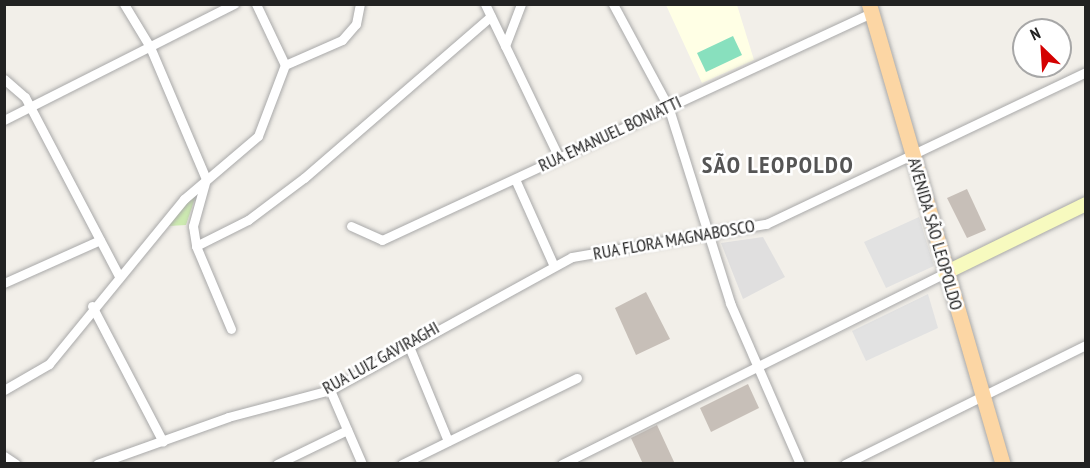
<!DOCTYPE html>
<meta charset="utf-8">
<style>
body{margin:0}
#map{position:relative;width:1090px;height:468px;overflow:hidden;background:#f2efe9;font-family:"PT Sans Narrow",sans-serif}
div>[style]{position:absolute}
.residential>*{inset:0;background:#e0dfdf}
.education>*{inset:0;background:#ffffe5}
.grass>*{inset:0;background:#cdebb0}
.pitch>*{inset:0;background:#88e0be}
.parking>*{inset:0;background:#e2e2e2}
.building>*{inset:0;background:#c7bfb8}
.roads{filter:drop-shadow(0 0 2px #a9a9a9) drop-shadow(0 0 2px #a9a9a9)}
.street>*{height:9px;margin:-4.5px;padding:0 4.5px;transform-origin:4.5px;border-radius:4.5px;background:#fff}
.secondary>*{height:14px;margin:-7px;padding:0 7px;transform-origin:7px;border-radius:7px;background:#f7fabf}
.primary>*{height:15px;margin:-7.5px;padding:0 7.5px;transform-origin:7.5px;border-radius:7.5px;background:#fcd6a4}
span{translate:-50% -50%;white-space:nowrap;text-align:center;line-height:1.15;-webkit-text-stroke:5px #fff;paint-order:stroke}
.street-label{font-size:18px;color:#222}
.district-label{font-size:24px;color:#555;font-weight:700;letter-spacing:1.5px}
.frame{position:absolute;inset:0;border:6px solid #222;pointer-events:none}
.north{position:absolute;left:1012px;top:18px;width:60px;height:60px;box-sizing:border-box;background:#fff;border:2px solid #a7a7a7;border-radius:50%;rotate:335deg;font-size:16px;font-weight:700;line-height:24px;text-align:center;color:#222}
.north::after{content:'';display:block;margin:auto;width:21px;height:27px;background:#d40000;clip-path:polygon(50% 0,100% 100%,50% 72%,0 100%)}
</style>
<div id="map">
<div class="residential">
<i style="clip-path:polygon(763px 237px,785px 277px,743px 299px,721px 243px)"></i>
</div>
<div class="education">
<i style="clip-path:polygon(666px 5px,737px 5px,754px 60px,702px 83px)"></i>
</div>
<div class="grass">
<i style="clip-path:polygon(198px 189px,186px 225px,169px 226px,189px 197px)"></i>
</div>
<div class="pitch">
<i style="clip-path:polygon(733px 36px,742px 55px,706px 72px,697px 53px)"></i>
</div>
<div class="parking">
<i style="clip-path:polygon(919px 217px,934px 266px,886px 288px,864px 242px)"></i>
<i style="clip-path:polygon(928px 294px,938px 328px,866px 361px,852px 331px)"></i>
</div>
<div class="building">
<i style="clip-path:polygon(967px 189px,986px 230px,967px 238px,947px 198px)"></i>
<i style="clip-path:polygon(646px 292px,670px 339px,636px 355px,615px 308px)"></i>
<i style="clip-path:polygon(748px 384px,759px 408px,711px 432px,700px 408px)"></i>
<i style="clip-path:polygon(657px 425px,675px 464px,643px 464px,631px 438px)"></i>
</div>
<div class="roads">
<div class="street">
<i style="left:124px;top:4px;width:50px;rotate:58.8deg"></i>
<i style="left:150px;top:47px;width:143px;rotate:67deg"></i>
<i style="left:485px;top:4px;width:171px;rotate:64.3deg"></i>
<i style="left:613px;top:4px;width:116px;rotate:61.7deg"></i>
<i style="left:668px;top:106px;width:207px;rotate:72.5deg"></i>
<i style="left:730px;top:303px;width:176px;rotate:66.5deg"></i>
<i style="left:505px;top:46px;width:45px;rotate:-69.1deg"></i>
<i style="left:285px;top:65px;width:62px;rotate:-23.7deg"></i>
<i style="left:342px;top:40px;width:21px;rotate:-49deg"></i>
<i style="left:356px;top:24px;width:20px;rotate:-79deg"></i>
<i style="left:4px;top:79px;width:28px;rotate:41deg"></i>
<i style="left:25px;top:97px;width:202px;rotate:62.3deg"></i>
<i style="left:4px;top:120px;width:258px;rotate:-26.8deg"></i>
<i style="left:206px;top:179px;width:49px;rotate:105.5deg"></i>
<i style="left:193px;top:226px;width:20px;rotate:81deg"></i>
<i style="left:196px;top:246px;width:90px;rotate:67.1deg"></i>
<i style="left:515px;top:179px;width:93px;rotate:65.9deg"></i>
<i style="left:351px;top:226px;width:34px;rotate:24deg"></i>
<i style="left:382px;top:240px;width:539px;rotate:-24.9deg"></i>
<i style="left:196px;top:246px;width:58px;rotate:-26.6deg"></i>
<i style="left:248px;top:220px;width:70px;rotate:-36.9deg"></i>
<i style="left:304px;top:178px;width:247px;rotate:-40.9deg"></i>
<i style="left:4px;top:283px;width:105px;rotate:-24.1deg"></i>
<i style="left:92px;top:306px;width:153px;rotate:62.4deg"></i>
<i style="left:408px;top:344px;width:105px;rotate:67.6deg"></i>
<i style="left:4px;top:390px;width:52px;rotate:-30deg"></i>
<i style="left:49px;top:364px;width:213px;rotate:-50.7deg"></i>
<i style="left:184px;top:199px;width:97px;rotate:-40.4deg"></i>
<i style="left:258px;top:136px;width:76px;rotate:-69.2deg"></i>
<i style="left:285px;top:65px;width:68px;rotate:-115.4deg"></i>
<i style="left:330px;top:390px;width:81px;rotate:66.6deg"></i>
<i style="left:4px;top:456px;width:14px;rotate:34deg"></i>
<i style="left:97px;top:464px;width:139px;rotate:-19.7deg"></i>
<i style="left:228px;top:417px;width:106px;rotate:-14.8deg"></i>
<i style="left:330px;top:390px;width:276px;rotate:-28.8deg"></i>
<i style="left:572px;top:257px;width:197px;rotate:-9.7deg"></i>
<i style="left:766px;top:224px;width:354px;rotate:-25.4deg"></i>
<i style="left:277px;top:464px;width:78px;rotate:-25.9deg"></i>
<i style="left:402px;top:464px;width:195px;rotate:-26.2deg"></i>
<i style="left:562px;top:464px;width:428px;rotate:-26.5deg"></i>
<i style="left:845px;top:464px;width:269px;rotate:-26.3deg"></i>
</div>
<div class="secondary">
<i style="left:945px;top:273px;width:157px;rotate:-26.1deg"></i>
</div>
<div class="primary">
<i style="left:869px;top:4px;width:479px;rotate:73.8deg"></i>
</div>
</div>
<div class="street-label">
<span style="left:610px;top:134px;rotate:-25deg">RUA EMANUEL BONIATTI</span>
<span style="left:935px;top:234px;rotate:74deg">AVENIDA SÃO LEOPOLDO</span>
<span style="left:674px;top:240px;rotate:-10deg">RUA FLORA MAGNABOSCO</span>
<span style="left:381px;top:358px;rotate:-29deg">RUA LUIZ GAVIRAGHI</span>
</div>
<div class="district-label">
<span style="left:778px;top:165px">SÃO LEOPOLDO</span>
</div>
<div class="frame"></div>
<div class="north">N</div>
</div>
